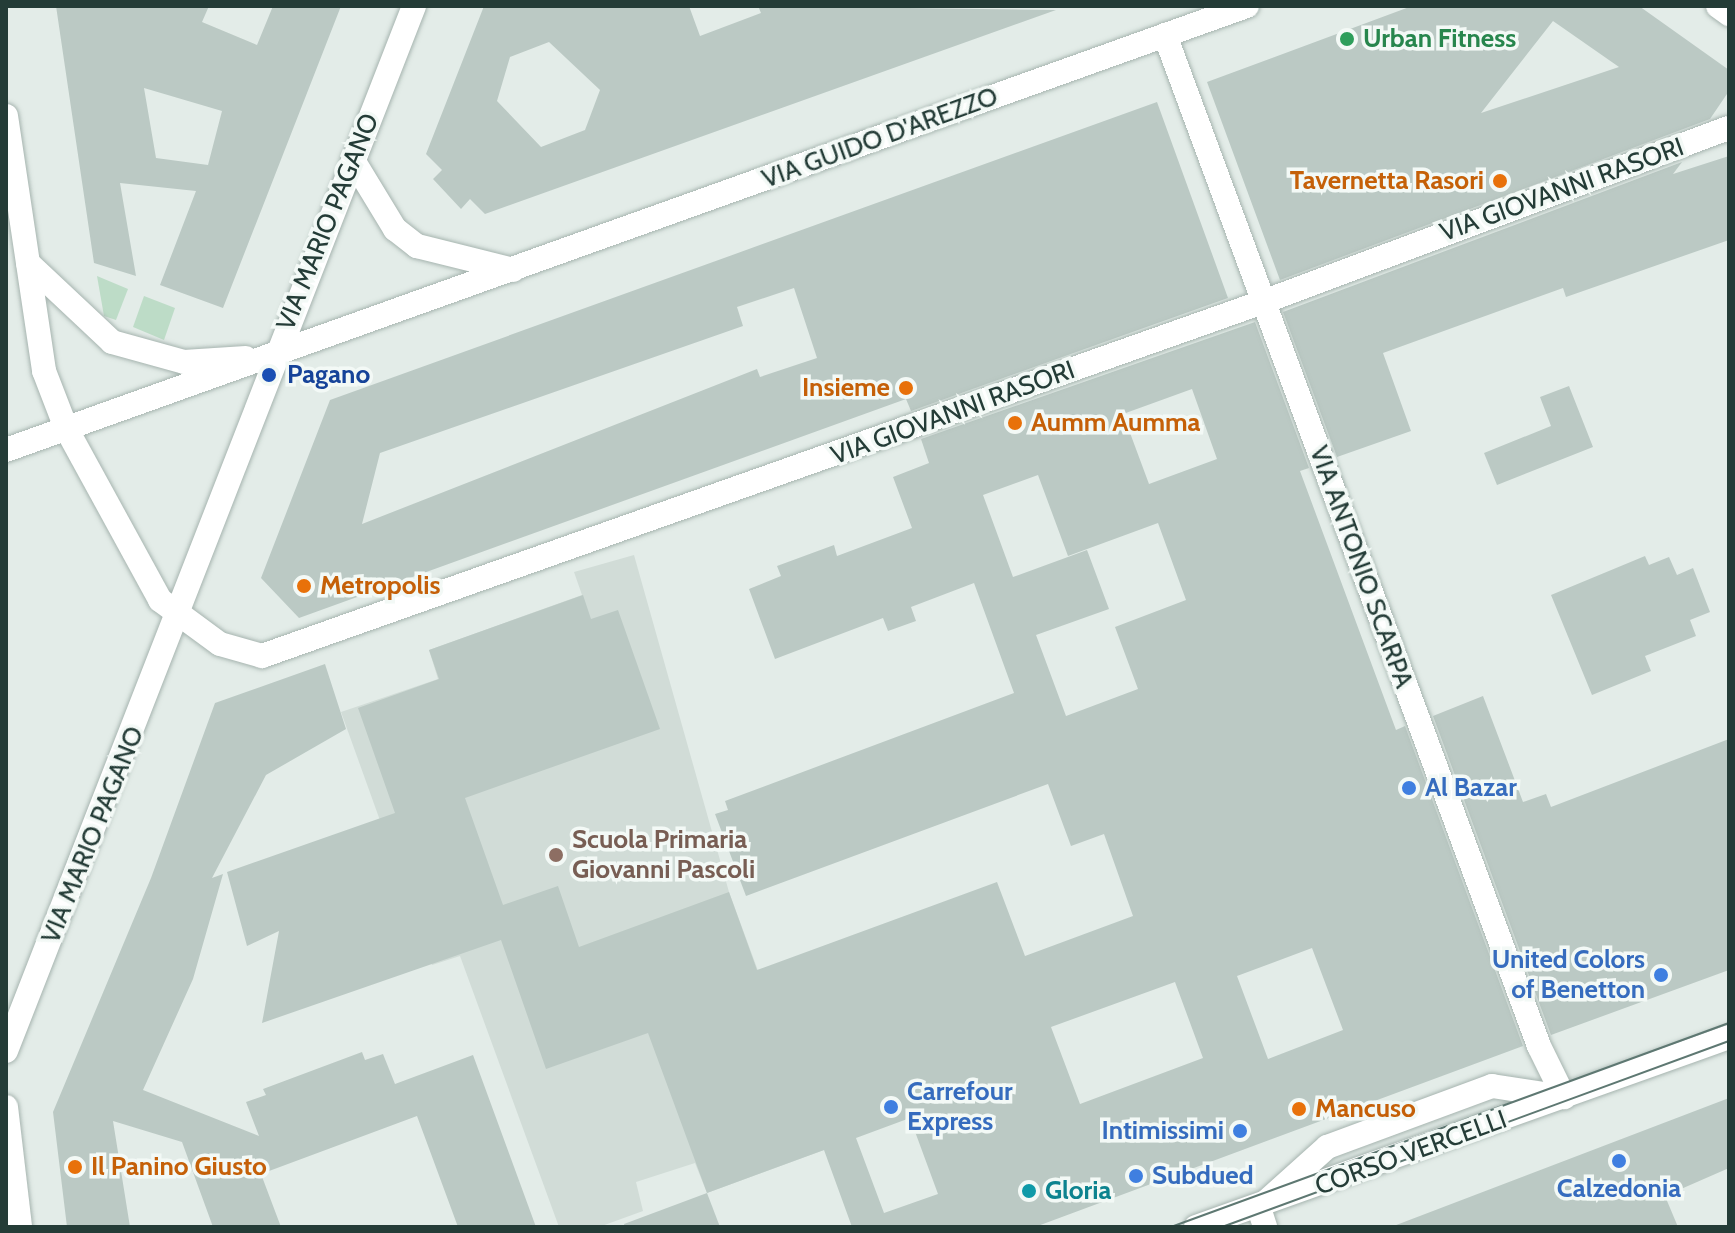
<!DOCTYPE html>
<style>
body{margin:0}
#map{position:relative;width:1735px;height:1233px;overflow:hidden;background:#e3ece8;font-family:Cabin,sans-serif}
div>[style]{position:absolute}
.built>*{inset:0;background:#d1dcd7}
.green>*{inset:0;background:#bddcc7}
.building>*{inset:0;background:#bbc9c4}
.roads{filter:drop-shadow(0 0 2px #a6b4af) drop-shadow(0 0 2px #a6b4af)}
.minor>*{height:24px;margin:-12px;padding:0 12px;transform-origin:12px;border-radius:12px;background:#fff}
.tertiary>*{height:24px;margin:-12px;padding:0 12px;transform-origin:12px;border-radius:12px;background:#fff}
.secondary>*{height:24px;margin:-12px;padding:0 12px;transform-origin:12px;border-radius:12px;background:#fff}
.tram>*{height:2px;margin:-1px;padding:0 1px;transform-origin:1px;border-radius:1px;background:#5e7872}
.dots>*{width:22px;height:22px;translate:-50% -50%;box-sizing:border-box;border:4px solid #f3f9f6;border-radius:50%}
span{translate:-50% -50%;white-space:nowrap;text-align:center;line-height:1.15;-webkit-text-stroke:7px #f3f9f6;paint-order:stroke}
.leisure-label{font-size:26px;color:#27864d;font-weight:700}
.left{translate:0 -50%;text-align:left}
.street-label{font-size:26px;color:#243c37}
.food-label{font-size:26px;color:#c56008;font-weight:700}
.right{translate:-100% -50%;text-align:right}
.transit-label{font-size:26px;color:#164399;font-weight:700}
.shop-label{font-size:26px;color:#366cbe;font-weight:700}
.education-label{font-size:26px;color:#785e54;font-weight:700}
.culture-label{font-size:26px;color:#0d838f;font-weight:700}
.frame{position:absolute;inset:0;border:8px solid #243c37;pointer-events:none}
</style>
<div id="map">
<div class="built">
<i style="clip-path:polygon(634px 555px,729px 892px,824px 1150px,707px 1193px,695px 1163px,636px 1182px,643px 1211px,599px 1227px,559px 1227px,460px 956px,432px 965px,341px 712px,438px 679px,429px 650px,582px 595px,574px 572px)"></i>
</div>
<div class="green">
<i style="clip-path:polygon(97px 276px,128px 289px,116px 320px,104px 316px)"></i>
<i style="clip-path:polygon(144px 296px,175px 308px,164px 340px,133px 327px)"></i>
</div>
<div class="building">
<i style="clip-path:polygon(evenodd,56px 6px,209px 6px,202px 22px,257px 45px,273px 6px,341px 6px,223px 308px,160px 285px,196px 191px,120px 183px,136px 276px,94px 263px,56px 6px,144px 88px,222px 111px,208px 165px,156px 158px,144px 88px)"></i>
<i style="clip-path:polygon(evenodd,484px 6px,689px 6px,700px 36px,761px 13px,758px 6px,1056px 10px,485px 214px,470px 199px,461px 209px,433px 179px,442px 170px,426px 154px,484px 6px,549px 42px,600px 90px,585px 130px,541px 147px,497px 101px,510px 57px,549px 42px)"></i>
<i style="clip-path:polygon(evenodd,1412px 6px,1639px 6px,1729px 70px,1729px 91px,1710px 119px,1280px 280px,1207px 82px,1412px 6px,1553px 21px,1619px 67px,1481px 113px,1553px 21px)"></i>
<i style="clip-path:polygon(evenodd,1157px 102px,1228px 298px,911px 411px,906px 399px,299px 618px,261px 578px,330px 400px,1157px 102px,794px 288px,817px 358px,760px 377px,757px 369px,362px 524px,380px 453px,743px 326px,737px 307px,794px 288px)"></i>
<i style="clip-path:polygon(1729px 156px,1729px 240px,1566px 297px,1563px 288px,1383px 353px,1411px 431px,1337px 457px,1283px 312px,1682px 162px,1673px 174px)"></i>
<i style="clip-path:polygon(evenodd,1255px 322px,1309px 468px,1300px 471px,1396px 730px,1405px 726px,1523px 1046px,1035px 1227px,852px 1227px,824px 1150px,707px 1193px,648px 1033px,546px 1069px,501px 940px,262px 1023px,279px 931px,247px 946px,227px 872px,395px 813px,358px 708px,439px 679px,429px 650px,583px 595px,591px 619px,618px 610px,660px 729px,465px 798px,503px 905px,558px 886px,579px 947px,729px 892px,757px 970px,997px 882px,1025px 956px,1133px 916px,1104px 834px,1071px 846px,1048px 784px,746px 896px,715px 814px,728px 810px,725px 801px,1014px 693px,974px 583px,911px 607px,916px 621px,888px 631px,883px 618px,775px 659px,749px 589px,781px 576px,777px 566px,834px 545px,837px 556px,912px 528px,893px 477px,929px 463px,921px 439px,1255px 322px,1192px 389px,1217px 459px,1149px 484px,1123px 414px,1192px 389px,1255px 322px,1038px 475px,1068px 556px,1158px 523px,1186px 600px,1115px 627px,1138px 689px,1066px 716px,1036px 635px,1109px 609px,1087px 550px,1013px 577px,983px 495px,1038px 475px,1255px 322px,1312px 948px,1343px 1030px,1268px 1059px,1237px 976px,1312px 948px,1255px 322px,1175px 982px,1203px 1058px,1080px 1104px,1051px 1027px,1175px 982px,1255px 322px,910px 1118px,938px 1194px,884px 1213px,856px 1138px,910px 1118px)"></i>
<i style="clip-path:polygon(1569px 386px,1593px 447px,1497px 485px,1484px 453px,1551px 426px,1540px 397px)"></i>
<i style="clip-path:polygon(1645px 556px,1649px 565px,1669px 557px,1677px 575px,1693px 568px,1710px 612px,1690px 620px,1696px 636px,1645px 656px,1651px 671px,1592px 695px,1551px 595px)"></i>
<i style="clip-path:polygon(325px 664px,346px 729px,266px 775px,212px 878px,223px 874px,193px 979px,143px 1090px,259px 1136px,246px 1102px,266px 1095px,263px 1089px,362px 1052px,365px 1060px,383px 1054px,395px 1084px,473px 1055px,536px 1227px,458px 1227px,417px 1116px,261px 1174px,281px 1227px,213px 1227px,182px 1142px,113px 1121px,130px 1227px,67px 1227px,53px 1112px,151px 878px,215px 703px)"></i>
<i style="clip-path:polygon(1483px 696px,1523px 802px,1546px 794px,1551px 807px,1729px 739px,1729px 970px,1551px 1035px,1433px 716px)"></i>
<i style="clip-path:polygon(1729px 1098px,1729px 1168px,1665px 1196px,1678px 1227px,1391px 1227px)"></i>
<i style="clip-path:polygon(707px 1193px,720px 1227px,625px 1227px,624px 1224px)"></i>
</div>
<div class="roads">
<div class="minor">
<i style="left:1718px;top:6px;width:14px;rotate:36deg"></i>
<i style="left:1165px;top:35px;width:1078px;rotate:69.7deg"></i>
<i style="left:1539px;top:1046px;width:57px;rotate:63.9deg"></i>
<i style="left:6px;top:116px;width:258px;rotate:81.5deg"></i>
<i style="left:44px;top:371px;width:61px;rotate:68.9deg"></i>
<i style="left:66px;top:428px;width:196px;rotate:61.3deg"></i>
<i style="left:160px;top:600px;width:74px;rotate:36.3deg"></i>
<i style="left:220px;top:644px;width:44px;rotate:15.9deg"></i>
<i style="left:262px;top:656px;width:1062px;rotate:-19.48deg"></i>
<i style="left:1263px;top:302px;width:497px;rotate:-20.5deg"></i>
<i style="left:353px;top:160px;width:81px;rotate:58.7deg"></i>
<i style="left:395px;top:229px;width:28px;rotate:38deg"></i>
<i style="left:417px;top:246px;width:99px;rotate:14deg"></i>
<i style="left:28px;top:263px;width:115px;rotate:43.2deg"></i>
<i style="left:112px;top:342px;width:75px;rotate:15.5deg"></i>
<i style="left:184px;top:362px;width:62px;rotate:-3.7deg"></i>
<i style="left:6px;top:1051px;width:1122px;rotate:-68.67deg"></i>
<i style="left:6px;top:1107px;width:121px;rotate:83.3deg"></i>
<i style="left:1259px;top:1208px;width:20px;rotate:72deg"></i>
</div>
<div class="tertiary">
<i style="left:1267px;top:1201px;width:81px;rotate:-42deg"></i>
<i style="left:1327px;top:1147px;width:176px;rotate:-20.3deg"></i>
<i style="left:1492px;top:1086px;width:73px;rotate:8.7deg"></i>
<i style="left:1196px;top:1227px;width:566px;rotate:-19.62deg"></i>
</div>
<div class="secondary">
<i style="left:6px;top:450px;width:1318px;rotate:-19.69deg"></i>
</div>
</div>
<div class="tram">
<i style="left:1171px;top:1227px;width:594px;rotate:-20.08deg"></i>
<i style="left:1222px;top:1227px;width:540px;rotate:-20.15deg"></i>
</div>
<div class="dots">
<i style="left:1347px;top:39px;background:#2e9e5b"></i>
<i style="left:1500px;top:181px;background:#e8710a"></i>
<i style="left:269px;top:375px;background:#1a4fb4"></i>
<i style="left:906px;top:388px;background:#e8710a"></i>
<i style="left:1015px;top:423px;background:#e8710a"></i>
<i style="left:304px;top:586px;background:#e8710a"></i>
<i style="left:1409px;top:788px;background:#3f7fe0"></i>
<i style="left:556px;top:855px;background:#8d6e63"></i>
<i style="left:1661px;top:975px;background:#3f7fe0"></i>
<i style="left:891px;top:1107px;background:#3f7fe0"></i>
<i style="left:1299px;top:1109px;background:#e8710a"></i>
<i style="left:1240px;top:1131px;background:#3f7fe0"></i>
<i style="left:1619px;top:1161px;background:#3f7fe0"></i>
<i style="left:75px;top:1167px;background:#e8710a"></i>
<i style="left:1136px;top:1176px;background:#3f7fe0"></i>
<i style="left:1029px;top:1191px;background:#0f9aa8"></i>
</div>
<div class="leisure-label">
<span class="left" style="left:1363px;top:39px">Urban Fitness</span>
</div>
<div class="street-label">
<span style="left:880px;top:138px;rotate:-20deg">VIA GUIDO D'AREZZO</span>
<span style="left:1562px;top:190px;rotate:-20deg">VIA GIOVANNI RASORI</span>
<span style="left:328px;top:222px;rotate:-68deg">VIA MARIO PAGANO</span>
<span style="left:953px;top:413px;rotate:-20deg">VIA GIOVANNI RASORI</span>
<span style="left:1361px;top:567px;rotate:70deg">VIA ANTONIO SCARPA</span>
<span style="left:93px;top:835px;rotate:-68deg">VIA MARIO PAGANO</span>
<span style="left:1411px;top:1153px;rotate:-20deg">CORSO VERCELLI</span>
</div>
<div class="food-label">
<span class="right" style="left:1484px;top:181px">Tavernetta Rasori</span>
<span class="right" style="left:890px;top:388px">Insieme</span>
<span class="left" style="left:1031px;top:423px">Aumm Aumma</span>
<span class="left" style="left:320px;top:586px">Metropolis</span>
<span class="left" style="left:1315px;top:1109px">Mancuso</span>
<span class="left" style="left:91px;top:1167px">Il Panino Giusto</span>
</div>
<div class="transit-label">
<span class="left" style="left:287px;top:375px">Pagano</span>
</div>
<div class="shop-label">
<span class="left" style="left:1425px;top:788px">Al Bazar</span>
<span class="right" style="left:1645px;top:975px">United Colors<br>of Benetton</span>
<span class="left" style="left:907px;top:1107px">Carrefour<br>Express</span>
<span class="right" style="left:1224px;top:1131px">Intimissimi</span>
<span class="left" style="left:1152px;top:1176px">Subdued</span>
<span style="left:1619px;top:1189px">Calzedonia</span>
</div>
<div class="education-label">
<span class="left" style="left:572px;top:855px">Scuola Primaria<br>Giovanni Pascoli</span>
</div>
<div class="culture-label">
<span class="left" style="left:1045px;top:1191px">Gloria</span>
</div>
<div class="frame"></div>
</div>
